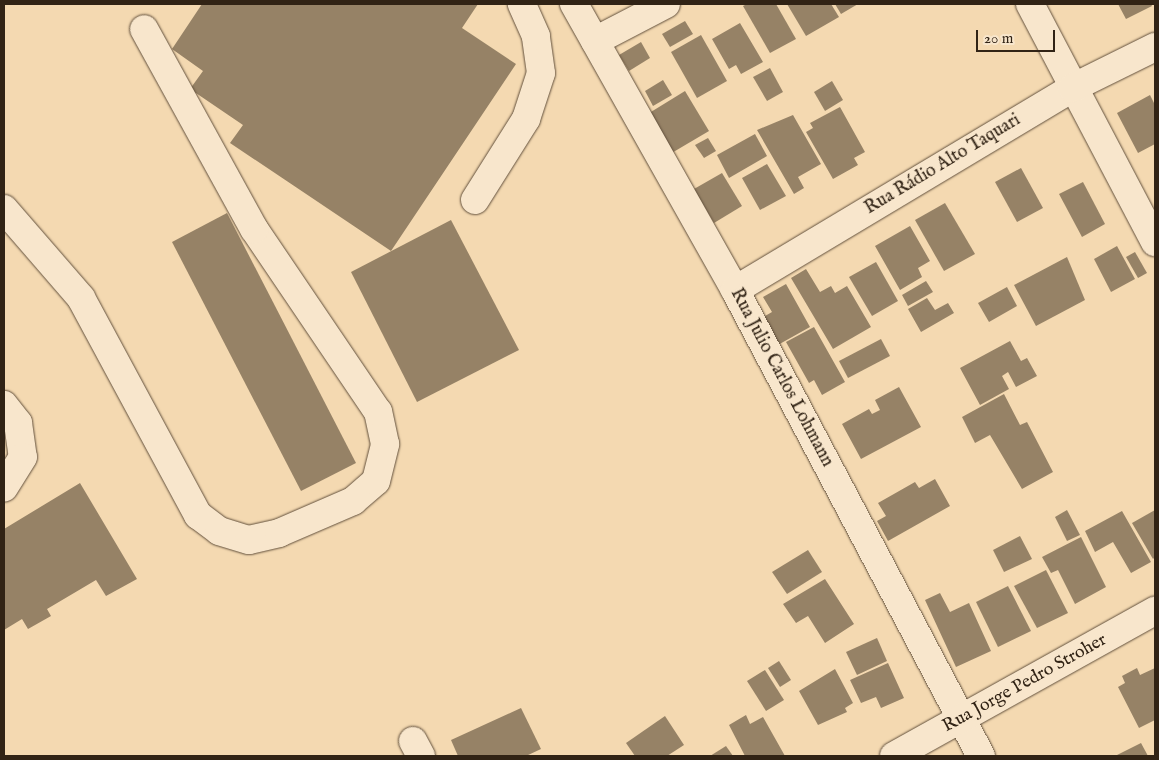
<!DOCTYPE html>
<meta charset="utf-8">
<style>
body{margin:0}
#map{position:relative;width:1159px;height:760px;overflow:hidden;background:#f4d9b1;font-family:"IM FELL English",serif}
div>[style]{position:absolute}
.building>*{inset:0;background:#968266}
.roads{filter:drop-shadow(0 0 1px #62503c) drop-shadow(0 0 1px #62503c)}
.minor>*{height:28px;margin:-14px;padding:0 14px;transform-origin:14px;border-radius:14px;background:#f8e6cc}
span{translate:-50% -50%;white-space:nowrap;text-align:center;line-height:1.15;-webkit-text-stroke:5px #f8e6cc;paint-order:stroke}
.street-label{font-size:18px;color:#312315}
.frame{position:absolute;inset:0;border:5px solid #312315;pointer-events:none}
.scale{position:absolute;left:976px;top:30px;width:79px;height:22px;box-sizing:border-box;border:2px solid #312315;border-top:0;padding-left:6px;font-size:15px;line-height:18px;white-space:nowrap;color:#312315;-webkit-text-stroke:4px #f8e6cc;paint-order:stroke}
</style>
<div id="map">
<div class="building">
<i style="clip-path:polygon(202px 4px,478px 4px,462px 28px,516px 64px,391px 251px,230px 143px,243px 125px,190px 89px,203px 71px,172px 49px)"></i>
<i style="clip-path:polygon(747px 4px,776px 4px,796px 39px,770px 53px,743px 6px)"></i>
<i style="clip-path:polygon(787px 4px,831px 4px,839px 17px,806px 36px)"></i>
<i style="clip-path:polygon(835px 4px,858px 4px,841px 14px)"></i>
<i style="clip-path:polygon(1118px 4px,1151px 4px,1152px 6px,1126px 19px)"></i>
<i style="clip-path:polygon(685px 21px,693px 34px,670px 47px,662px 34px)"></i>
<i style="clip-path:polygon(740px 23px,763px 62px,741px 74px,736px 65px,729px 69px,712px 39px)"></i>
<i style="clip-path:polygon(701px 35px,727px 81px,697px 98px,671px 52px)"></i>
<i style="clip-path:polygon(641px 42px,650px 58px,629px 71px,619px 55px)"></i>
<i style="clip-path:polygon(770px 68px,783px 92px,767px 101px,753px 77px)"></i>
<i style="clip-path:polygon(663px 80px,672px 95px,653px 106px,645px 91px)"></i>
<i style="clip-path:polygon(832px 81px,843px 100px,825px 111px,814px 92px)"></i>
<i style="clip-path:polygon(685px 91px,709px 131px,670px 154px,646px 115px)"></i>
<i style="clip-path:polygon(1150px 95px,1155px 105px,1155px 144px,1138px 153px,1117px 113px)"></i>
<i style="clip-path:polygon(840px 107px,865px 152px,854px 158px,858px 165px,833px 179px,806px 132px,813px 128px,810px 123px)"></i>
<i style="clip-path:polygon(793px 115px,821px 164px,798px 177px,804px 188px,794px 194px,757px 130px)"></i>
<i style="clip-path:polygon(755px 134px,767px 156px,729px 178px,717px 155px)"></i>
<i style="clip-path:polygon(708px 138px,716px 151px,704px 158px,695px 145px)"></i>
<i style="clip-path:polygon(767px 164px,786px 196px,760px 210px,742px 178px)"></i>
<i style="clip-path:polygon(1021px 168px,1043px 208px,1017px 222px,995px 182px)"></i>
<i style="clip-path:polygon(722px 173px,742px 206px,714px 223px,694px 189px)"></i>
<i style="clip-path:polygon(1083px 182px,1105px 224px,1082px 237px,1059px 194px)"></i>
<i style="clip-path:polygon(945px 203px,975px 254px,944px 271px,915px 220px)"></i>
<i style="clip-path:polygon(227px 213px,356px 463px,301px 491px,172px 242px)"></i>
<i style="clip-path:polygon(451px 220px,519px 350px,417px 402px,351px 272px)"></i>
<i style="clip-path:polygon(910px 226px,930px 261px,918px 268px,922px 277px,900px 290px,875px 246px)"></i>
<i style="clip-path:polygon(1117px 246px,1135px 279px,1111px 292px,1094px 259px)"></i>
<i style="clip-path:polygon(1135px 252px,1147px 273px,1138px 278px,1126px 257px)"></i>
<i style="clip-path:polygon(1067px 257px,1085px 300px,1036px 326px,1014px 285px)"></i>
<i style="clip-path:polygon(876px 262px,898px 301px,872px 316px,849px 277px)"></i>
<i style="clip-path:polygon(806px 269px,820px 292px,831px 286px,835px 293px,847px 286px,871px 327px,833px 349px,791px 278px)"></i>
<i style="clip-path:polygon(926px 281px,933px 292px,908px 306px,902px 295px)"></i>
<i style="clip-path:polygon(786px 284px,810px 327px,776px 346px,760px 319px,772px 312px,763px 297px)"></i>
<i style="clip-path:polygon(1007px 287px,1017px 306px,989px 322px,978px 303px)"></i>
<i style="clip-path:polygon(927px 298px,935px 310px,948px 303px,954px 313px,921px 332px,908px 309px)"></i>
<i style="clip-path:polygon(814px 327px,845px 382px,822px 395px,814px 380px,809px 383px,786px 342px)"></i>
<i style="clip-path:polygon(881px 339px,890px 356px,848px 378px,839px 361px)"></i>
<i style="clip-path:polygon(1010px 341px,1021px 361px,1027px 358px,1037px 376px,1016px 387px,1008px 372px,1002px 376px,1009px 389px,980px 405px,960px 368px)"></i>
<i style="clip-path:polygon(899px 387px,921px 427px,861px 459px,842px 424px,869px 409px,872px 414px,880px 410px,875px 400px)"></i>
<i style="clip-path:polygon(1004px 394px,1020px 425px,1027px 422px,1053px 472px,1022px 489px,990px 435px,975px 443px,962px 417px)"></i>
<i style="clip-path:polygon(935px 479px,950px 506px,888px 541px,877px 521px,886px 516px,878px 503px,915px 482px,919px 488px)"></i>
<i style="clip-path:polygon(80px 483px,137px 579px,106px 596px,96px 580px,47px 609px,51px 616px,28px 629px,22px 619px,4px 630px,4px 529px)"></i>
<i style="clip-path:polygon(1067px 510px,1080px 535px,1067px 541px,1055px 517px)"></i>
<i style="clip-path:polygon(1155px 510px,1155px 557px,1153px 559px,1132px 523px)"></i>
<i style="clip-path:polygon(1122px 511px,1151px 562px,1131px 573px,1113px 542px,1095px 552px,1085px 531px)"></i>
<i style="clip-path:polygon(1020px 536px,1032px 559px,1004px 572px,993px 550px)"></i>
<i style="clip-path:polygon(1081px 537px,1106px 587px,1075px 604px,1058px 570px,1051px 573px,1042px 557px)"></i>
<i style="clip-path:polygon(808px 550px,822px 572px,787px 594px,772px 572px)"></i>
<i style="clip-path:polygon(1046px 570px,1068px 613px,1037px 628px,1014px 586px)"></i>
<i style="clip-path:polygon(825px 579px,854px 624px,825px 643px,808px 616px,796px 623px,783px 604px)"></i>
<i style="clip-path:polygon(1008px 586px,1031px 631px,998px 647px,976px 602px)"></i>
<i style="clip-path:polygon(940px 593px,950px 612px,969px 603px,991px 651px,956px 667px,925px 600px)"></i>
<i style="clip-path:polygon(877px 638px,887px 661px,857px 675px,846px 652px)"></i>
<i style="clip-path:polygon(779px 661px,791px 680px,780px 687px,768px 668px)"></i>
<i style="clip-path:polygon(888px 663px,904px 698px,881px 708px,876px 697px,861px 703px,850px 680px)"></i>
<i style="clip-path:polygon(1137px 668px,1140px 675px,1155px 668px,1155px 720px,1139px 728px,1118px 687px,1125px 683px,1122px 676px)"></i>
<i style="clip-path:polygon(835px 669px,853px 703px,845px 708px,847px 712px,818px 725px,799px 691px)"></i>
<i style="clip-path:polygon(765px 670px,784px 700px,766px 711px,747px 681px)"></i>
<i style="clip-path:polygon(521px 708px,541px 749px,526px 756px,458px 756px,451px 740px)"></i>
<i style="clip-path:polygon(746px 715px,750px 724px,763px 717px,785px 756px,745px 756px,729px 725px)"></i>
<i style="clip-path:polygon(665px 716px,684px 745px,667px 756px,635px 756px,626px 743px)"></i>
<i style="clip-path:polygon(1141px 743px,1148px 756px,1115px 756px)"></i>
<i style="clip-path:polygon(726px 746px,733px 756px,710px 756px)"></i>
</div>
<div class="roads">
<div class="minor">
<i style="left:574px;top:4px;width:328px;rotate:60.6deg"></i>
<i style="left:735px;top:290px;width:527px;rotate:62.17deg"></i>
<i style="left:1030px;top:4px;width:269px;rotate:62.3deg"></i>
<i style="left:595px;top:41px;width:80px;rotate:-27.5deg"></i>
<i style="left:475px;top:200px;width:96px;rotate:-57.8deg"></i>
<i style="left:526px;top:119px;width:48px;rotate:-71.9deg"></i>
<i style="left:541px;top:73px;width:37px;rotate:-98deg"></i>
<i style="left:536px;top:36px;width:35px;rotate:-114deg"></i>
<i style="left:4px;top:209px;width:118px;rotate:49.1deg"></i>
<i style="left:81px;top:298px;width:247px;rotate:61.7deg"></i>
<i style="left:198px;top:515px;width:26px;rotate:37deg"></i>
<i style="left:219px;top:531px;width:31px;rotate:17deg"></i>
<i style="left:249px;top:540px;width:31px;rotate:-13deg"></i>
<i style="left:279px;top:533px;width:81px;rotate:-23.4deg"></i>
<i style="left:353px;top:501px;width:30px;rotate:-41deg"></i>
<i style="left:376px;top:481px;width:38px;rotate:-76deg"></i>
<i style="left:385px;top:444px;width:33px;rotate:-102deg"></i>
<i style="left:378px;top:412px;width:221px;rotate:-124.1deg"></i>
<i style="left:254px;top:229px;width:228px;rotate:-118.8deg"></i>
<i style="left:735px;top:290px;width:393px;rotate:-30.9deg"></i>
<i style="left:1072px;top:88px;width:93px;rotate:-26.3deg"></i>
<i style="left:4px;top:405px;width:23px;rotate:52deg"></i>
<i style="left:18px;top:423px;width:34px;rotate:82deg"></i>
<i style="left:23px;top:457px;width:36px;rotate:122deg"></i>
<i style="left:413px;top:741px;width:17px;rotate:62deg"></i>
<i style="left:894px;top:756px;width:299px;rotate:-29.1deg"></i>
</div>
</div>
<div class="street-label">
<span style="left:943px;top:165px;rotate:-31deg">Rua Rádio Alto Taquari</span>
<span style="left:781px;top:378px;rotate:62deg">Rua Julio Carlos Lohmann</span>
<span style="left:1025px;top:684px;rotate:-29deg">Rua Jorge Pedro Stroher</span>
</div>
<div class="frame"></div>
<div class="scale">20 m</div>
</div>
